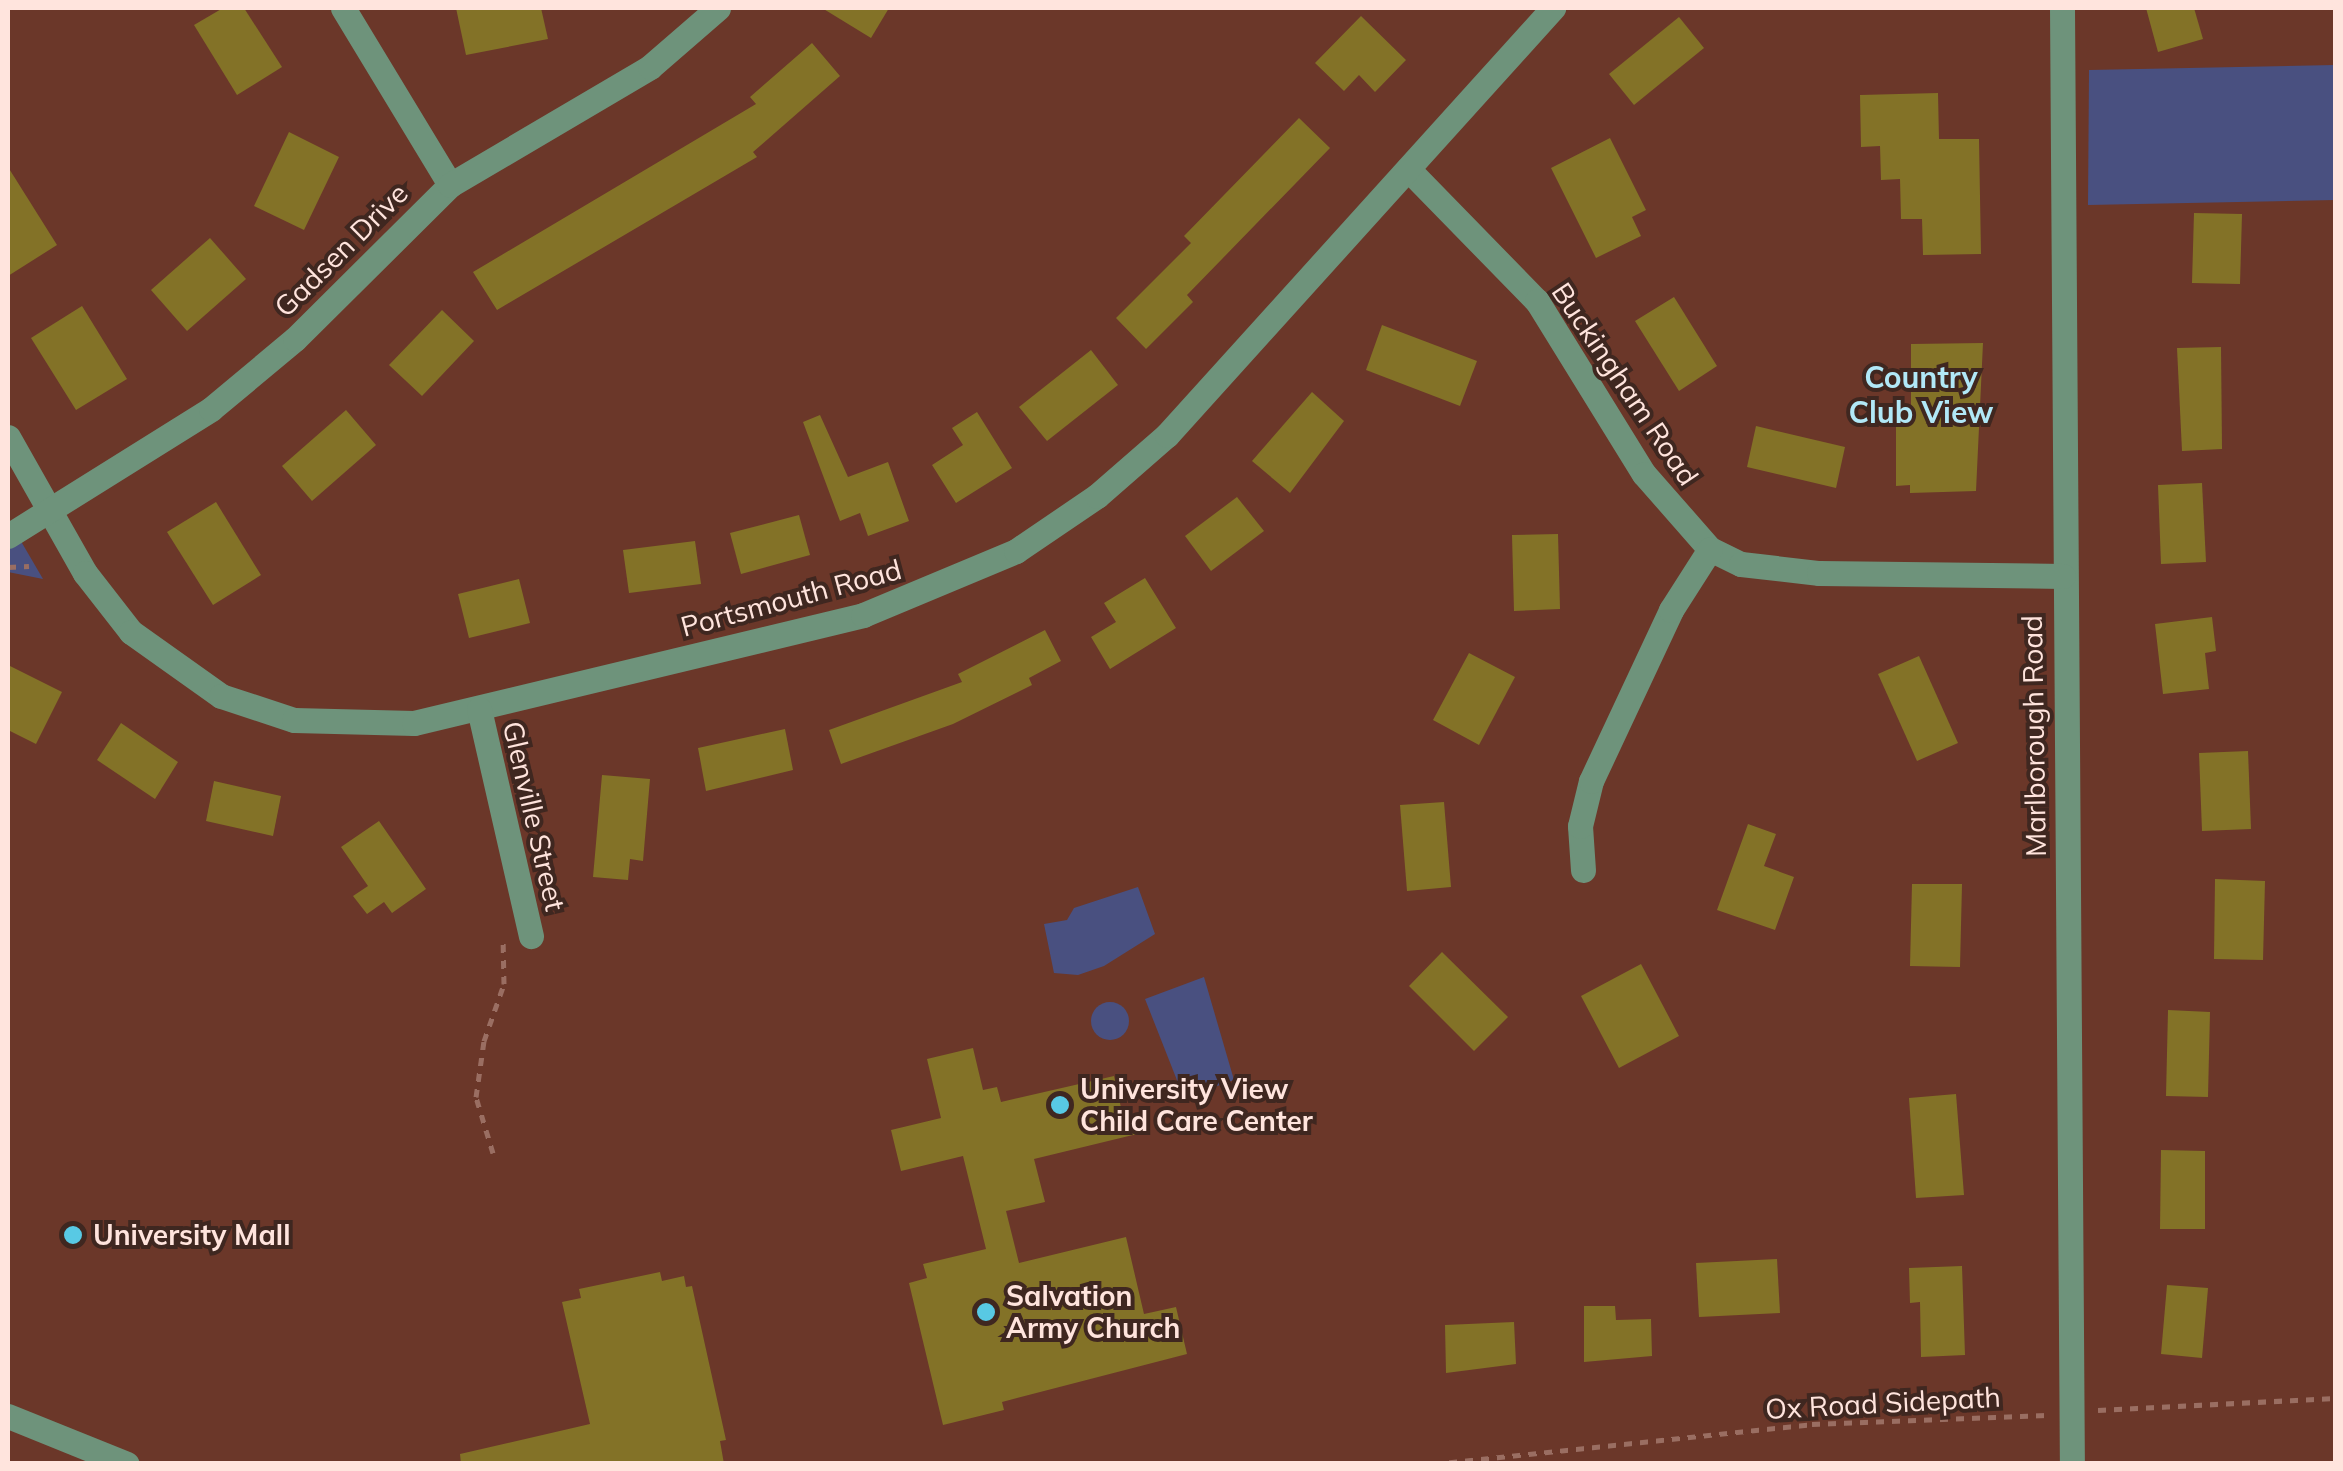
<!DOCTYPE html>
<style>
body{margin:0}
#map{position:relative;width:2343px;height:1471px;overflow:hidden;background:#6b3729;font-family:Mulish,sans-serif}
div>[style]{position:absolute}
.green>*{inset:0;background:#495080}
.round{border-radius:50%}
.building>*{inset:0;background:#837227}
.path>*{height:5px;margin-top:-2.5px;transform-origin:0;background:repeating-linear-gradient(90deg,#9a6e62 0 8px,transparent 0 16px)}
.minor>*{height:25px;margin:-12.5px;padding:0 12.5px;transform-origin:12.5px;border-radius:12.5px;background:#6e937b}
.dots>*{width:28px;height:28px;translate:-50% -50%;box-sizing:border-box;border:5px solid #3f2720;border-radius:50%}
span{translate:-50% -50%;white-space:nowrap;text-align:center;line-height:1.15;-webkit-text-stroke:8px #3f2720;paint-order:stroke}
.street-label{font-size:28px;color:#ffe4dd}
.poi-label{font-size:28px;color:#ffe4dd;font-weight:700}
.left{translate:0 -50%;text-align:left}
.neighbourhood-label{font-size:30px;color:#b1e8f7;font-weight:700}
.frame{position:absolute;inset:0;border:10px solid #ffe4dd;pointer-events:none}
</style>
<div id="map">
<div class="green">
<i style="clip-path:polygon(2335px 65px,2335px 200px,2088px 205px,2089px 70px)"></i>
<i style="clip-path:polygon(8px 519px,43px 579px,8px 572px)"></i>
<i style="clip-path:polygon(1138px 887px,1155px 934px,1104px 966px,1078px 975px,1054px 973px,1044px 924px,1067px 920px,1074px 908px)"></i>
<i style="clip-path:polygon(1204px 977px,1234px 1080px,1184px 1098px,1145px 999px)"></i>
<i class="round" style="left:1091px;top:1002px;width:38px;height:38px"></i>
</div>
<div class="building">
<i style="clip-path:polygon(223px 8px,244px 8px,282px 67px,237px 95px,194px 25px)"></i>
<i style="clip-path:polygon(456px 8px,541px 8px,548px 39px,466px 55px)"></i>
<i style="clip-path:polygon(822px 8px,889px 8px,871px 38px)"></i>
<i style="clip-path:polygon(2146px 8px,2194px 8px,2203px 39px,2158px 52px)"></i>
<i style="clip-path:polygon(1361px 16px,1406px 60px,1375px 92px,1359px 75px,1344px 91px,1315px 63px)"></i>
<i style="clip-path:polygon(1679px 17px,1704px 48px,1634px 105px,1609px 74px)"></i>
<i style="clip-path:polygon(812px 43px,840px 76px,753px 152px,757px 157px,497px 310px,473px 272px,756px 104px,750px 97px)"></i>
<i style="clip-path:polygon(1938px 93px,1939px 139px,1979px 139px,1981px 254px,1923px 255px,1922px 219px,1901px 219px,1900px 179px,1881px 180px,1880px 146px,1861px 147px,1860px 95px)"></i>
<i style="clip-path:polygon(1299px 118px,1330px 148px,1187px 295px,1193px 302px,1146px 349px,1116px 318px,1191px 243px,1184px 236px)"></i>
<i style="clip-path:polygon(289px 132px,339px 157px,304px 230px,254px 206px)"></i>
<i style="clip-path:polygon(1610px 138px,1646px 210px,1632px 217px,1641px 236px,1596px 258px,1551px 168px)"></i>
<i style="clip-path:polygon(8px 167px,57px 245px,8px 276px)"></i>
<i style="clip-path:polygon(2194px 213px,2242px 214px,2240px 284px,2192px 283px)"></i>
<i style="clip-path:polygon(210px 238px,246px 279px,187px 331px,151px 290px)"></i>
<i style="clip-path:polygon(1674px 297px,1717px 366px,1679px 391px,1635px 321px)"></i>
<i style="clip-path:polygon(82px 306px,127px 379px,76px 410px,31px 338px)"></i>
<i style="clip-path:polygon(442px 310px,474px 341px,422px 396px,389px 365px)"></i>
<i style="clip-path:polygon(1382px 325px,1477px 361px,1460px 406px,1366px 370px)"></i>
<i style="clip-path:polygon(1983px 343px,1976px 491px,1910px 493px,1910px 485px,1896px 486px,1896px 415px,1911px 416px,1911px 344px)"></i>
<i style="clip-path:polygon(2221px 347px,2222px 449px,2182px 451px,2177px 348px)"></i>
<i style="clip-path:polygon(1091px 350px,1118px 385px,1047px 441px,1019px 407px)"></i>
<i style="clip-path:polygon(1312px 392px,1344px 421px,1290px 493px,1252px 461px)"></i>
<i style="clip-path:polygon(346px 410px,376px 445px,312px 501px,282px 466px)"></i>
<i style="clip-path:polygon(977px 412px,1012px 468px,956px 503px,932px 465px,963px 445px,952px 428px)"></i>
<i style="clip-path:polygon(820px 415px,848px 477px,888px 462px,909px 521px,868px 536px,860px 513px,840px 521px,803px 422px)"></i>
<i style="clip-path:polygon(1756px 426px,1845px 447px,1836px 488px,1747px 467px)"></i>
<i style="clip-path:polygon(2202px 483px,2206px 562px,2161px 564px,2158px 485px)"></i>
<i style="clip-path:polygon(1237px 497px,1264px 531px,1211px 571px,1185px 536px)"></i>
<i style="clip-path:polygon(216px 502px,261px 575px,213px 605px,167px 532px)"></i>
<i style="clip-path:polygon(799px 515px,810px 555px,741px 574px,730px 533px)"></i>
<i style="clip-path:polygon(1558px 534px,1560px 609px,1514px 611px,1512px 535px)"></i>
<i style="clip-path:polygon(695px 541px,701px 584px,629px 593px,623px 550px)"></i>
<i style="clip-path:polygon(1145px 578px,1176px 628px,1110px 669px,1091px 637px,1116px 622px,1104px 603px)"></i>
<i style="clip-path:polygon(519px 579px,530px 623px,469px 638px,458px 594px)"></i>
<i style="clip-path:polygon(2212px 617px,2216px 651px,2205px 653px,2209px 689px,2163px 694px,2155px 624px)"></i>
<i style="clip-path:polygon(1045px 630px,1061px 661px,1029px 678px,1032px 685px,953px 724px,841px 764px,829px 730px,962px 682px,958px 674px)"></i>
<i style="clip-path:polygon(1469px 653px,1515px 677px,1479px 745px,1433px 720px)"></i>
<i style="clip-path:polygon(1919px 656px,1958px 743px,1917px 761px,1878px 674px)"></i>
<i style="clip-path:polygon(8px 665px,62px 692px,36px 744px,8px 730px)"></i>
<i style="clip-path:polygon(121px 723px,178px 762px,155px 799px,97px 760px)"></i>
<i style="clip-path:polygon(785px 729px,793px 770px,706px 791px,698px 748px)"></i>
<i style="clip-path:polygon(2248px 751px,2251px 829px,2202px 831px,2199px 753px)"></i>
<i style="clip-path:polygon(602px 775px,650px 779px,643px 861px,630px 859px,628px 880px,593px 877px)"></i>
<i style="clip-path:polygon(214px 781px,281px 796px,273px 836px,206px 821px)"></i>
<i style="clip-path:polygon(1444px 802px,1451px 887px,1407px 891px,1400px 805px)"></i>
<i style="clip-path:polygon(379px 821px,426px 889px,392px 913px,384px 902px,367px 914px,353px 896px,368px 886px,341px 847px)"></i>
<i style="clip-path:polygon(1748px 824px,1776px 834px,1764px 866px,1794px 877px,1775px 930px,1717px 910px)"></i>
<i style="clip-path:polygon(2215px 879px,2265px 881px,2263px 960px,2214px 959px)"></i>
<i style="clip-path:polygon(1912px 884px,1962px 884px,1960px 967px,1910px 966px)"></i>
<i style="clip-path:polygon(1442px 952px,1508px 1017px,1474px 1051px,1409px 986px)"></i>
<i style="clip-path:polygon(1641px 964px,1679px 1036px,1619px 1068px,1581px 996px)"></i>
<i style="clip-path:polygon(2168px 1010px,2210px 1012px,2208px 1097px,2166px 1096px)"></i>
<i style="clip-path:polygon(973px 1048px,983px 1090px,997px 1087px,1001px 1102px,1114px 1076px,1122px 1112px,1131px 1110px,1137px 1134px,1034px 1159px,1045px 1202px,1006px 1211px,1019px 1263px,1126px 1237px,1144px 1314px,1176px 1307px,1187px 1354px,1002px 1402px,1004px 1410px,943px 1425px,909px 1283px,927px 1278px,923px 1264px,986px 1249px,963px 1156px,901px 1171px,891px 1130px,941px 1118px,927px 1059px)"></i>
<i style="clip-path:polygon(1956px 1094px,1964px 1195px,1916px 1198px,1909px 1098px)"></i>
<i style="clip-path:polygon(2161px 1150px,2205px 1151px,2205px 1229px,2160px 1229px)"></i>
<i style="clip-path:polygon(1777px 1259px,1780px 1313px,1699px 1317px,1696px 1263px)"></i>
<i style="clip-path:polygon(1962px 1266px,1965px 1355px,1921px 1357px,1920px 1302px,1910px 1303px,1909px 1268px)"></i>
<i style="clip-path:polygon(660px 1272px,662px 1281px,684px 1276px,686px 1287px,692px 1286px,726px 1440px,720px 1441px,724px 1464px,461px 1464px,460px 1454px,590px 1424px,562px 1302px,581px 1298px,579px 1289px)"></i>
<i style="clip-path:polygon(2167px 1285px,2208px 1288px,2202px 1358px,2161px 1354px)"></i>
<i style="clip-path:polygon(1584px 1306px,1615px 1306px,1616px 1320px,1651px 1319px,1652px 1356px,1584px 1362px)"></i>
<i style="clip-path:polygon(1514px 1322px,1516px 1364px,1446px 1373px,1445px 1325px)"></i>
</div>
<div class="path">
<i style="left:8px;top:567px;width:21px;rotate:-3deg"></i>
<i style="left:493px;top:1153px;width:59px;rotate:-106.9deg"></i>
<i style="left:476px;top:1097px;width:57px;rotate:-81.9deg"></i>
<i style="left:484px;top:1041px;width:60px;rotate:-70.7deg"></i>
<i style="left:504px;top:984px;width:47px;rotate:-91.2deg"></i>
<i style="left:2098px;top:1410px;width:238px;rotate:-2.9deg"></i>
<i style="left:1433px;top:1464px;width:381px;rotate:-6deg"></i>
<i style="left:1812px;top:1424px;width:236px;rotate:-2.2deg"></i>
</div>
<div class="minor">
<i style="left:343px;top:8px;width:207px;rotate:58.8deg"></i>
<i style="left:2062px;top:8px;width:1456px;rotate:89.61deg"></i>
<i style="left:1408px;top:169px;width:185px;rotate:45.7deg"></i>
<i style="left:1537px;top:301px;width:203px;rotate:58.3deg"></i>
<i style="left:1644px;top:474px;width:100px;rotate:48.7deg"></i>
<i style="left:1710px;top:549px;width:34px;rotate:26deg"></i>
<i style="left:1741px;top:564px;width:79px;rotate:6.6deg"></i>
<i style="left:1819px;top:573px;width:244px;rotate:0.7deg"></i>
<i style="left:8px;top:437px;width:156px;rotate:60.5deg"></i>
<i style="left:85px;top:573px;width:75px;rotate:52.1deg"></i>
<i style="left:131px;top:632px;width:110px;rotate:35.4deg"></i>
<i style="left:221px;top:696px;width:77px;rotate:18.2deg"></i>
<i style="left:294px;top:720px;width:120px;rotate:1.4deg"></i>
<i style="left:414px;top:723px;width:462px;rotate:-13.5deg"></i>
<i style="left:863px;top:615px;width:166px;rotate:-22.7deg"></i>
<i style="left:1016px;top:551px;width:98px;rotate:-34.2deg"></i>
<i style="left:1097px;top:496px;width:93px;rotate:-41.1deg"></i>
<i style="left:1167px;top:435px;width:576px;rotate:-47.89deg"></i>
<i style="left:8px;top:536px;width:239px;rotate:-32deg"></i>
<i style="left:211px;top:409px;width:109px;rotate:-39.8deg"></i>
<i style="left:295px;top:339px;width:218px;rotate:-44.8deg"></i>
<i style="left:450px;top:185px;width:232px;rotate:-30.5deg"></i>
<i style="left:650px;top:67px;width:90px;rotate:-40.9deg"></i>
<i style="left:479px;top:709px;width:233px;rotate:77.1deg"></i>
<i style="left:1583px;top:870px;width:44px;rotate:-93.9deg"></i>
<i style="left:1580px;top:826px;width:46px;rotate:-76.3deg"></i>
<i style="left:1591px;top:781px;width:189px;rotate:-64.9deg"></i>
<i style="left:1671px;top:610px;width:72px;rotate:-57.4deg"></i>
<i style="left:8px;top:1416px;width:128px;rotate:22deg"></i>
</div>
<div class="dots">
<i style="left:1060px;top:1105px;background:#58c9e4"></i>
<i style="left:73px;top:1235px;background:#58c9e4"></i>
<i style="left:986px;top:1312px;background:#58c9e4"></i>
</div>
<div class="street-label">
<span style="left:341px;top:250px;rotate:-45deg">Gadsen Drive</span>
<span style="left:1625px;top:384px;rotate:56deg">Buckingham Road</span>
<span style="left:791px;top:598px;rotate:-15deg">Portsmouth Road</span>
<span style="left:2034px;top:736px;rotate:-91deg">Marlborough Road</span>
<span style="left:534px;top:816px;rotate:77deg">Glenville Street</span>
<span style="left:1883px;top:1403px;rotate:-3deg">Ox Road Sidepath</span>
</div>
<div class="poi-label">
<span class="left" style="left:1080px;top:1105px">University View<br>Child Care Center</span>
<span class="left" style="left:93px;top:1235px">University Mall</span>
<span class="left" style="left:1006px;top:1312px">Salvation<br>Army Church</span>
</div>
<div class="neighbourhood-label">
<span style="left:1921px;top:394px">Country<br>Club View</span>
</div>
<div class="frame"></div>
</div>
